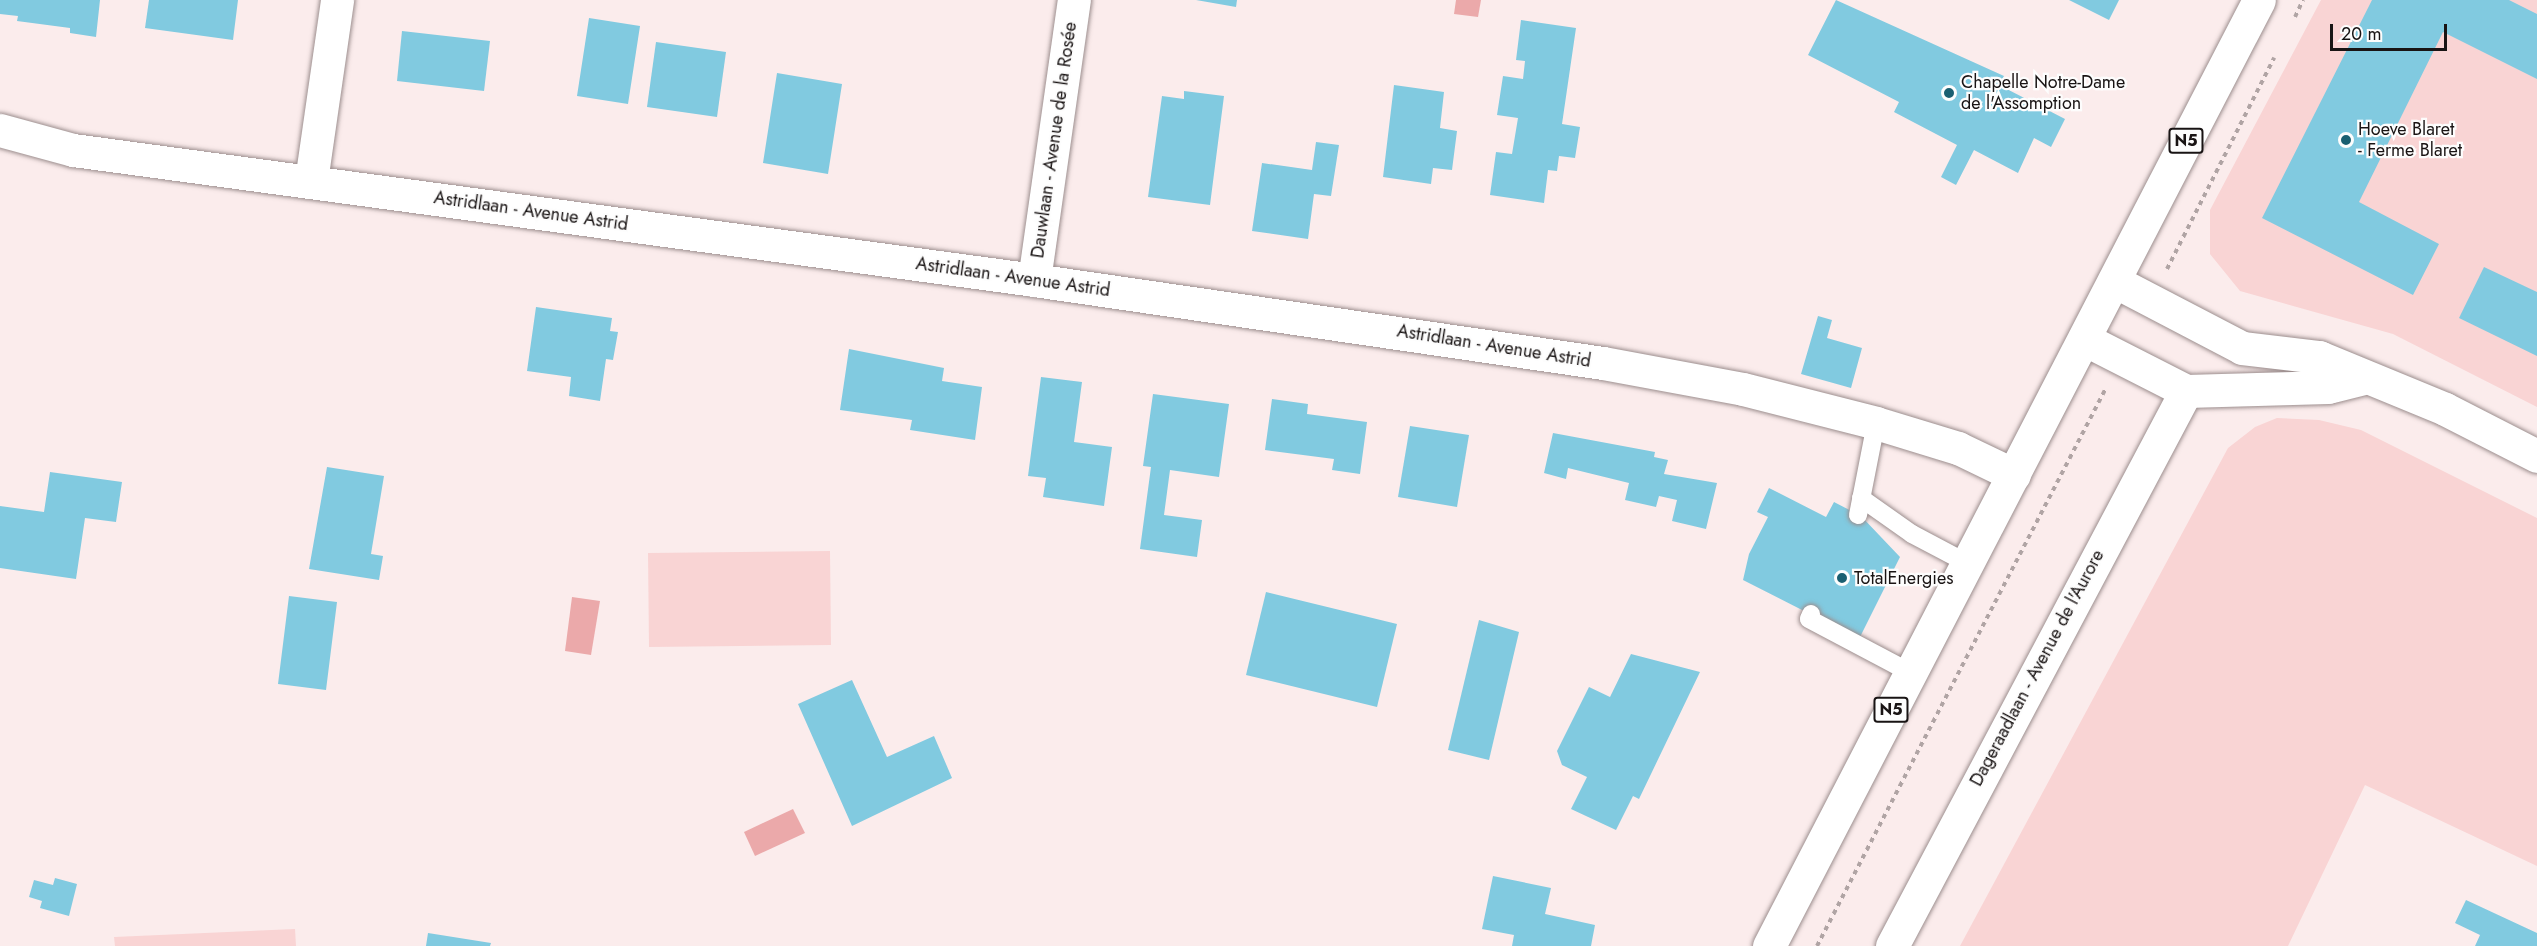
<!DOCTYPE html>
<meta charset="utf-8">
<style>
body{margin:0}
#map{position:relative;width:2537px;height:946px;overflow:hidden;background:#fbecec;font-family:Jost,sans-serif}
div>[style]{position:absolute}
.green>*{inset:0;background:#f9d4d4}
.water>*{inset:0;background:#eba9aa}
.building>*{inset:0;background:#81cae0}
.path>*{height:4px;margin-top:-2px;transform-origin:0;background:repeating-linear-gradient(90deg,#b0a4a4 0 4.5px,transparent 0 9px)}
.roads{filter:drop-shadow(0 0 2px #9c8e8e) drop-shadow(0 0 2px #9c8e8e)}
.service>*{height:18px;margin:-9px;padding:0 9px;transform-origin:9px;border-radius:9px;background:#fff}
.minor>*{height:33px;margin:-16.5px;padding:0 16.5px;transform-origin:16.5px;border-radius:16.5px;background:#fff}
.primary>*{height:33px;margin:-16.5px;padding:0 16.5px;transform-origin:16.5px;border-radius:16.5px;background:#fff}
.dots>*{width:16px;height:16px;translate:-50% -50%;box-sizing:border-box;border:3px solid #fdfdfd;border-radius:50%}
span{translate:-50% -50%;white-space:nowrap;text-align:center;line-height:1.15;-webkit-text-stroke:4.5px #fdfdfd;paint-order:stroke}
.shield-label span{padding:2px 4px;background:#fdfdfd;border:2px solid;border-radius:4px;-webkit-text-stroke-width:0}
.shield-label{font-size:16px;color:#191414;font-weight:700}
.poi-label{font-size:18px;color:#191414}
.left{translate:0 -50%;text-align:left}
.street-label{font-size:18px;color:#191414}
.scale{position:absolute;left:2330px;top:24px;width:117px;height:27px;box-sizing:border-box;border:3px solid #191414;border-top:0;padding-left:8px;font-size:18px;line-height:21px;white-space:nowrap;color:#191414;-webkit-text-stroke:4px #fdfdfd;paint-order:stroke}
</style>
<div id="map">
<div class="green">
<i style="clip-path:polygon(2321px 0,2537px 0,2537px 407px,2393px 334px,2240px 291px,2210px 254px,2210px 210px)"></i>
<i style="clip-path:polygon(2277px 418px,2319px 420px,2361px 430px,2537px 518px,2537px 866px,2365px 785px,2288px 946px,1960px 946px,2228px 448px,2255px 427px)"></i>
<i style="clip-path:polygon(830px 551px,831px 645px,649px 647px,648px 553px)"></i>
<i style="clip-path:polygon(295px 929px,296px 946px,115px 946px,114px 937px)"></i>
</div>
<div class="water">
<i style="clip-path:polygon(1456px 0,1481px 0,1478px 17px,1454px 14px)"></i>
<i style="clip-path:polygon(572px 597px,600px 601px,591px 655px,565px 651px)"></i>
<i style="clip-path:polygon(793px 809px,805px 833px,755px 856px,744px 832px)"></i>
</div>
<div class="building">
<i style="clip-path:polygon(0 0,100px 0,96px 37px,70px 33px,70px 28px,17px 21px,18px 16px,0 14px)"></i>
<i style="clip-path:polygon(149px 0,238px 0,233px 40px,145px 28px)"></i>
<i style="clip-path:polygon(1196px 0,1237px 0,1236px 7px)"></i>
<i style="clip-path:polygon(1836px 0,2004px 76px,1999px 85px,2065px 119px,2051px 147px,2034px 138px,2018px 173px,1974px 150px,1956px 185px,1941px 177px,1957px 145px,1894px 112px,1899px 102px,1808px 55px)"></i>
<i style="clip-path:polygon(2069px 0,2119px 0,2109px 20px)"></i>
<i style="clip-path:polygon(2372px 0,2509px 0,2537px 14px,2537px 79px,2443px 32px,2359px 202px,2439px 244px,2413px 295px,2262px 218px)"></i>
<i style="clip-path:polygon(589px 18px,640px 26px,628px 104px,577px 96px)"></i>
<i style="clip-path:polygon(1521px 20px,1576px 28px,1562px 124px,1580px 127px,1575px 158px,1559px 156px,1557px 171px,1548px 170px,1544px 203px,1490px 195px,1496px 152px,1512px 154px,1518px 118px,1497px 115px,1503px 76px,1523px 79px,1525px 61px,1516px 60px)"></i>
<i style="clip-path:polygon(402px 31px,490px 41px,484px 91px,397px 81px)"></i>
<i style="clip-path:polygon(656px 42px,726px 52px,717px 117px,647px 107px)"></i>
<i style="clip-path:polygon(777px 73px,842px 84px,828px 174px,763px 163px)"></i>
<i style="clip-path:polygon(1394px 85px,1444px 92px,1440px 128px,1457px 131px,1452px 170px,1433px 168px,1431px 184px,1383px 177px)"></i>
<i style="clip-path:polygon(1184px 91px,1224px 96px,1210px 205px,1148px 197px,1162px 96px,1184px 99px)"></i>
<i style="clip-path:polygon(1316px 142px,1339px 145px,1331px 196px,1314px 194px,1308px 239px,1252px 231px,1262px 163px,1312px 170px)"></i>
<i style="clip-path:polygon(2484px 267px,2537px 292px,2537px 356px,2459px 318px)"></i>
<i style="clip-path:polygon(536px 307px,612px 318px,610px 331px,618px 332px,613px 360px,606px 359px,600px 401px,569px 396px,571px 377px,527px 371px)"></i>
<i style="clip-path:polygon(1818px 316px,1832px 320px,1827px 338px,1862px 348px,1851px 388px,1801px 374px)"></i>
<i style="clip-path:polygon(849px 349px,944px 368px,942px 381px,982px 387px,975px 440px,910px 430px,912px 420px,840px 410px)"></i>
<i style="clip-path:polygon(1041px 377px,1082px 382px,1074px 442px,1112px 447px,1104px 506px,1043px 497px,1046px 478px,1028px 476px)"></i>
<i style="clip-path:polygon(1153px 394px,1229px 404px,1219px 477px,1170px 470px,1164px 515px,1202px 520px,1197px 557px,1140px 549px,1151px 467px,1143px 466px)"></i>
<i style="clip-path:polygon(1272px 399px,1308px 404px,1307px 414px,1367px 422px,1360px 474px,1332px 470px,1334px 459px,1265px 450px)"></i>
<i style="clip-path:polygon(1410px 426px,1469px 435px,1457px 507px,1398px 497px)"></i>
<i style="clip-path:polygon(1553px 433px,1655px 452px,1654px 457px,1668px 460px,1664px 474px,1717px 483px,1706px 529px,1672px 521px,1677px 500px,1659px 496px,1656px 507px,1625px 500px,1629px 483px,1568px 468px,1566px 479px,1544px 473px)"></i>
<i style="clip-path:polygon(327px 467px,384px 476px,371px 554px,383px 556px,379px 580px,309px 569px)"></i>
<i style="clip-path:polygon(50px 472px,122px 482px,116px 522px,85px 518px,76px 579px,0 568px,0 506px,44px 512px)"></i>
<i style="clip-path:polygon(1769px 488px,1826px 517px,1834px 502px,1861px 516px,1900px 557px,1859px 639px,1743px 580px,1749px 554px,1768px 517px,1757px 512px)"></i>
<i style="clip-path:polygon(1266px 592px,1397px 624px,1377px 707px,1246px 675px)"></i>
<i style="clip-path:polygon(289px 596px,337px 602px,326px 690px,278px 684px)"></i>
<i style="clip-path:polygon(1479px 620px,1519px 632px,1489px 760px,1448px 750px)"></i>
<i style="clip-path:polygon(1631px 654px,1700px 672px,1639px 799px,1633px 796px,1616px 830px,1571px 809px,1587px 777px,1562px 765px,1557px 751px,1589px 687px,1610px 697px)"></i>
<i style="clip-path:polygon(852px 680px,887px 757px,934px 736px,952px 778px,852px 826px,798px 704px)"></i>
<i style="clip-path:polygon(1493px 876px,1551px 888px,1545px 914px,1595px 925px,1591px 946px,1512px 946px,1514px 935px,1482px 929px)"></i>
<i style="clip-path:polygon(55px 878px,77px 884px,69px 916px,40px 908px,42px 901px,29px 897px,34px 880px,53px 885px)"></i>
<i style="clip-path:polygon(2466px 900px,2537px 933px,2537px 946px,2475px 946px,2480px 935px,2455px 923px)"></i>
<i style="clip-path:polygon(428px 933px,491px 943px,490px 946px,426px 946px)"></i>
</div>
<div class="path">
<i style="left:2295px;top:17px;width:19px;rotate:-65deg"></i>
<i style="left:2167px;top:269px;width:237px;rotate:-63.1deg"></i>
<i style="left:1817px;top:946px;width:626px;rotate:-62.62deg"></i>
</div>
<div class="roads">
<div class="service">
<i style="left:1861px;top:498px;width:62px;rotate:35.2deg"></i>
<i style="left:1912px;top:534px;width:64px;rotate:27.8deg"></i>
<i style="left:1858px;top:515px;width:94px;rotate:-78.9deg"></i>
<i style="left:1811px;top:614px;width:5px;rotate:112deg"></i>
<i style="left:1809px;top:619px;width:115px;rotate:27.9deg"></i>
</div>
<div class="minor">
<i style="left:0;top:130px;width:76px;rotate:15.3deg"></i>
<i style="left:73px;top:150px;width:970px;rotate:7.7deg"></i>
<i style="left:1034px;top:280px;width:575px;rotate:8.3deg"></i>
<i style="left:1603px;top:363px;width:142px;rotate:10.5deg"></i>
<i style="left:1743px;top:389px;width:137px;rotate:14.3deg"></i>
<i style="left:1876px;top:423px;width:86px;rotate:17deg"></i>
<i style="left:1958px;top:448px;width:62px;rotate:25.7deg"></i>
<i style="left:311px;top:181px;width:183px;rotate:-81.8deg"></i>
<i style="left:1034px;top:280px;width:283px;rotate:-81.9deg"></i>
<i style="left:2114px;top:281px;width:144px;rotate:27.6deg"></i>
<i style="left:2242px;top:348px;width:78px;rotate:6.7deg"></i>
<i style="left:2319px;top:357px;width:136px;rotate:22.4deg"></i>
<i style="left:2445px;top:409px;width:103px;rotate:27.1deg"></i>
<i style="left:2084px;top:339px;width:114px;rotate:27deg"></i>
<i style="left:2186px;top:391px;width:142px;rotate:-1.6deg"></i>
<i style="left:2328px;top:387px;width:37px;rotate:-14deg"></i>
<i style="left:1892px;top:946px;width:628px;rotate:-62.09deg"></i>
</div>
<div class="primary">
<i style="left:1769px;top:946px;width:1065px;rotate:-62.62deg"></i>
</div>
</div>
<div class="dots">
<i style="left:1949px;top:93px;background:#1a5f71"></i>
<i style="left:2346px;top:140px;background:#1a5f71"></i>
<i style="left:1842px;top:578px;background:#1a5f71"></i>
</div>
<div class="shield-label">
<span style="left:2186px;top:141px">N5</span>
<span style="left:1891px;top:710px">N5</span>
</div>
<div class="poi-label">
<span class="left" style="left:1961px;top:93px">Chapelle Notre-Dame<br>de l'Assomption</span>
<span class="left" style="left:2358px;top:140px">Hoeve Blaret<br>- Ferme Blaret</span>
<span class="left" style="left:1854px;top:578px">TotalEnergies</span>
</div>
<div class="street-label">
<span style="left:1054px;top:140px;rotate:-82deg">Dauwlaan - Avenue de la Rosée</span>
<span style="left:531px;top:211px;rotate:8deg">Astridlaan - Avenue Astrid</span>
<span style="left:1013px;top:277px;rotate:8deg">Astridlaan - Avenue Astrid</span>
<span style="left:1494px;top:346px;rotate:9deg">Astridlaan - Avenue Astrid</span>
<span style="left:2037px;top:668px;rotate:-62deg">Dageraadlaan - Avenue de l'Aurore</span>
</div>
<div class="scale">20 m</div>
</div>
